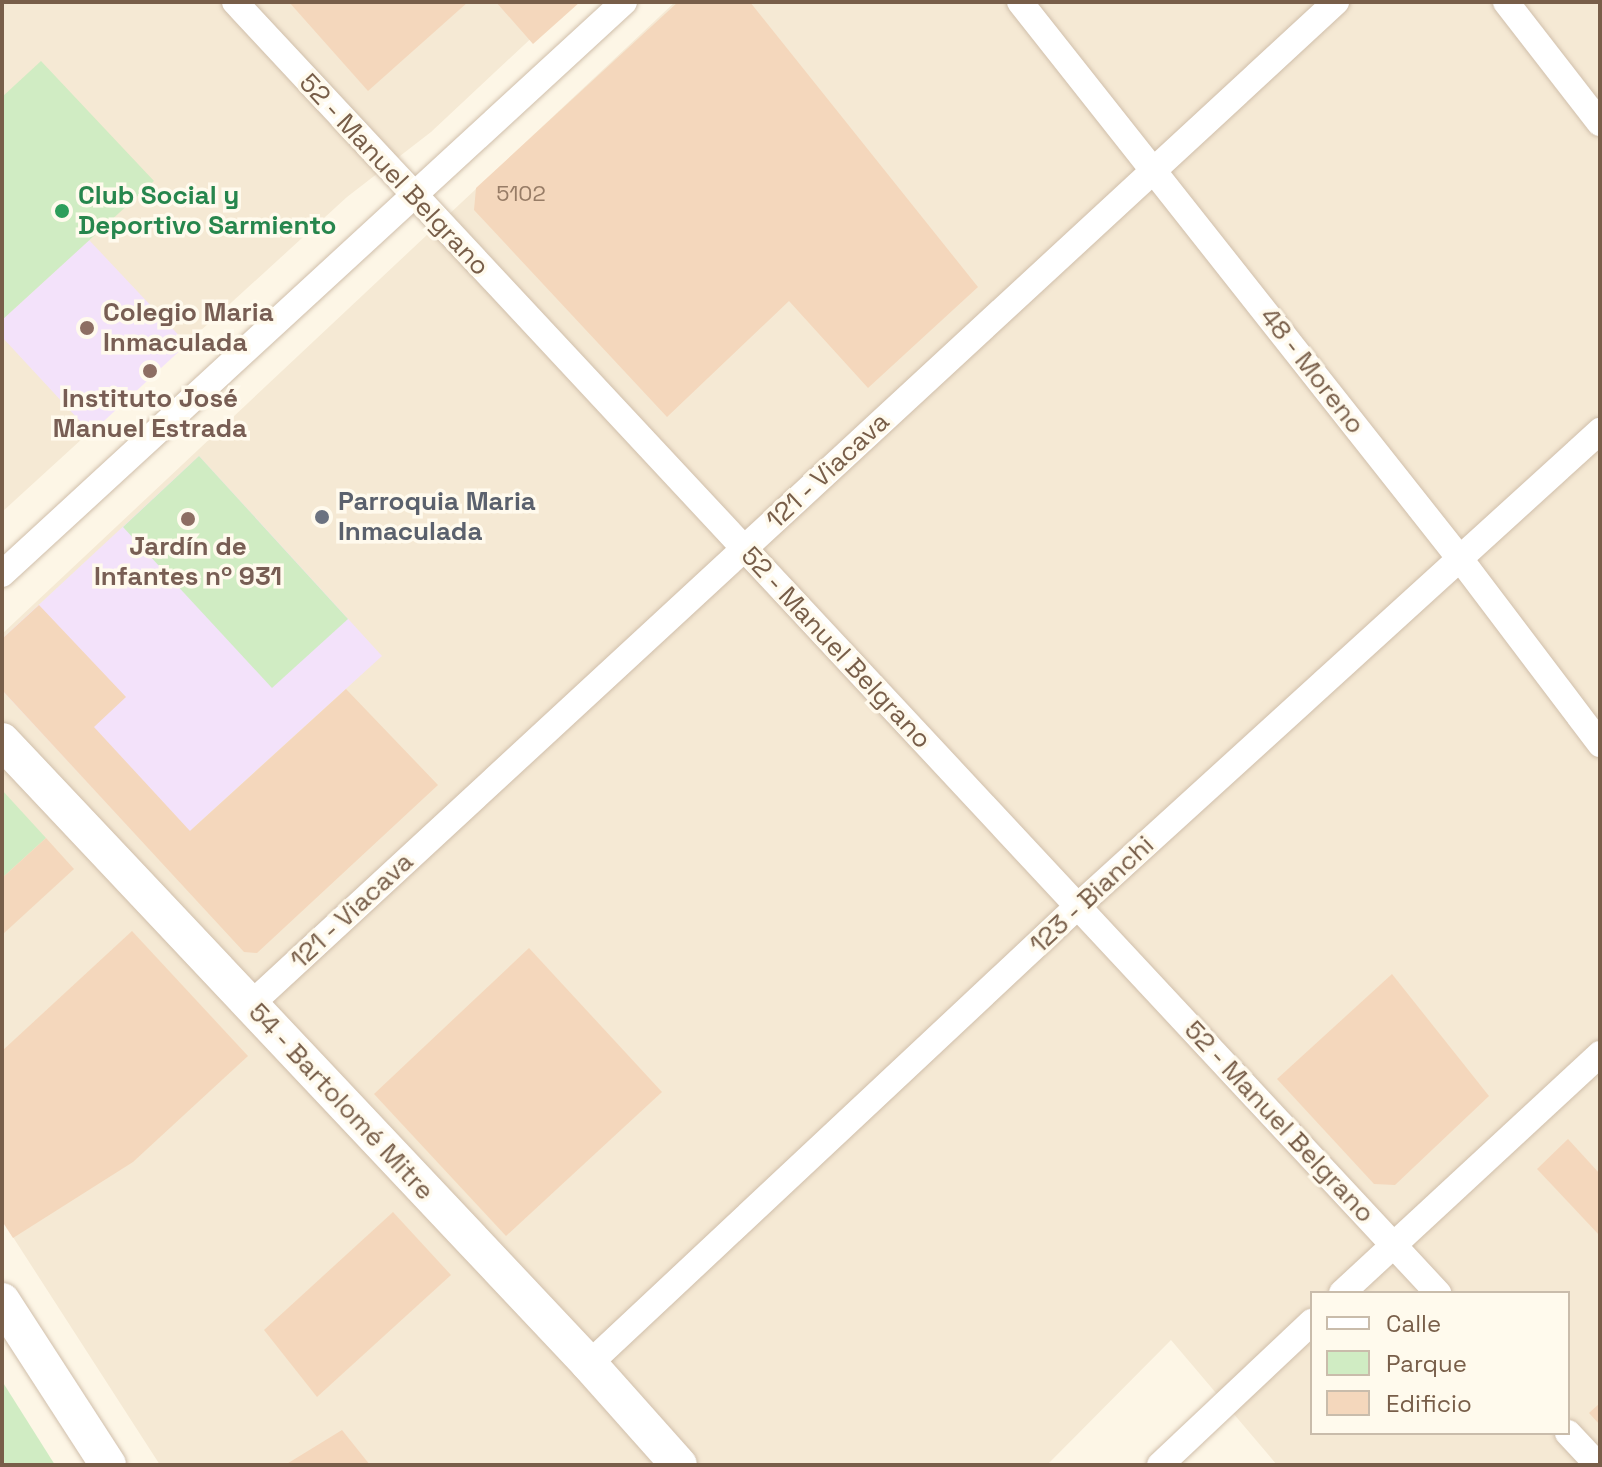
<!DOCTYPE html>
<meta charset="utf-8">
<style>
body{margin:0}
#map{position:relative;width:1602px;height:1467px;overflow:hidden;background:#fdf6e6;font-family:"Space Grotesk",sans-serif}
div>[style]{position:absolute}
.residential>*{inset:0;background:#f5e9d4}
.education>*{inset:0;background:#f3e2fa}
.green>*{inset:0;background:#d0ecc3}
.building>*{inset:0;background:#f4d7bc}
.roads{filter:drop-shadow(0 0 2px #d0bfab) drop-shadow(0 0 2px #d0bfab)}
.street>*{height:26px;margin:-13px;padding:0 13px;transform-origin:13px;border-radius:13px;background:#fff}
.secondary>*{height:36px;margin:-18px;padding:0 18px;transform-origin:18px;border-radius:18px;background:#fff}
.dots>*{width:22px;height:22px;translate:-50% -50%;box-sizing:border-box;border:4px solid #fffaed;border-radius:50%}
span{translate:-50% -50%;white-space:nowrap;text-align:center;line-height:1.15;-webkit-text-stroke:7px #fffaed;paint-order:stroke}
.number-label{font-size:22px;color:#977c66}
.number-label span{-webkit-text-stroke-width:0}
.street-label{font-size:26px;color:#785e49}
.leisure-label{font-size:26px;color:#27864d;font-weight:700}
.left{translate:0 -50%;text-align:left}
.education-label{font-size:26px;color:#785e54;font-weight:700}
.worship-label{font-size:26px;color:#5b616d;font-weight:700}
.frame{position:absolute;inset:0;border:4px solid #785e49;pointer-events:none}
.legend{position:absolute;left:1310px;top:1291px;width:260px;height:144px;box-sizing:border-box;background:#fffaed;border:2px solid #c9bcab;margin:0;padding:10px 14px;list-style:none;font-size:24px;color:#785e49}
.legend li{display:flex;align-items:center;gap:16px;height:40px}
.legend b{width:40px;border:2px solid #c9bcab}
</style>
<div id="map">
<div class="residential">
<i style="clip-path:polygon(2px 2px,570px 2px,431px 132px,347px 197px,2px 512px)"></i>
<i style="clip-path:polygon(evenodd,675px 2px,1600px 2px,1600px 1460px,1594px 1465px,1277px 1465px,1171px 1340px,1047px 1465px,160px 1465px,2px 1220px,2px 634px,675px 2px,1312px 1293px,1568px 1293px,1568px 1433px,1312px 1433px,1312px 1293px)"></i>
</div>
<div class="education">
<i style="clip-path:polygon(89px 240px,187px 344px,91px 433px,2px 337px,2px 320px)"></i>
<i style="clip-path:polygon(199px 456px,382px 656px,159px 859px,2px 690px,2px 639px)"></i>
</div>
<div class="green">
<i style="clip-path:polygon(41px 61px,154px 181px,2px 320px,2px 97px)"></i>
<i style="clip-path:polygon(199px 456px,348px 619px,272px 688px,123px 527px)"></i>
<i style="clip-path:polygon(2px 790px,46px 838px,2px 878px)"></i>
<i style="clip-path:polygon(2px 1381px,55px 1465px,2px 1465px)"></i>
</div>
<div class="building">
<i style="clip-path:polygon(289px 2px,468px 2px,368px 91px)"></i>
<i style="clip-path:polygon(496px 2px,580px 2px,533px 44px)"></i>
<i style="clip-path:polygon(678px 2px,750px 2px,978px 287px,868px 388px,789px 301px,667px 417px,474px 210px,476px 188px)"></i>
<i style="clip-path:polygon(39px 605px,126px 697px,94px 727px,190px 831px,346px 689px,438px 785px,257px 953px,244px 952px,2px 690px,2px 639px)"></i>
<i style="clip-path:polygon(46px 838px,74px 869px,2px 935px,2px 878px)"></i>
<i style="clip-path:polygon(132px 931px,248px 1056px,133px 1162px,13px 1238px,2px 1221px,2px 1051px)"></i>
<i style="clip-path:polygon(529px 948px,662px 1092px,506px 1236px,374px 1094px)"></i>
<i style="clip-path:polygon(1392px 974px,1489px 1096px,1395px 1185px,1374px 1184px,1277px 1079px)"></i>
<i style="clip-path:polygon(1568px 1139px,1600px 1174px,1600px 1236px,1537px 1169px)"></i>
<i style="clip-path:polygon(393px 1212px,451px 1275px,317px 1397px,264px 1330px)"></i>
<i style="clip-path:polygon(1600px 1403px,1600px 1425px,1589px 1413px)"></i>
<i style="clip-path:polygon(342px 1430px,370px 1465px,285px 1465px)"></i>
</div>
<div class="roads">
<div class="street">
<i style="left:235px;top:2px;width:1765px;rotate:47.02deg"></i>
<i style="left:1020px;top:2px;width:711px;rotate:51.68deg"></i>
<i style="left:1461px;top:560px;width:231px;rotate:52.9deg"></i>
<i style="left:1506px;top:2px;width:153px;rotate:52.2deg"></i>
<i style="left:2px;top:574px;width:845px;rotate:-42.6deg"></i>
<i style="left:249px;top:1006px;width:1480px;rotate:-42.73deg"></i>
<i style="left:1342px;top:1293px;width:352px;rotate:-42.8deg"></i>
<i style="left:589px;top:1364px;width:670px;rotate:-43.13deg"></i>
<i style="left:1078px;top:906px;width:706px;rotate:-42.3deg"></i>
<i style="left:1568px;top:1433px;width:44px;rotate:46.8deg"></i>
<i style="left:1160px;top:1465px;width:209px;rotate:-43.3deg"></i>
</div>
<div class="secondary">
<i style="left:2px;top:741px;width:856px;rotate:46.7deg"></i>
<i style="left:589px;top:1364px;width:135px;rotate:48.3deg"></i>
<i style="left:2px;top:1301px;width:195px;rotate:57.1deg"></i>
</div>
</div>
<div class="dots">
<i style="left:62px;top:211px;background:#2e9e5b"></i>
<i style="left:87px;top:328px;background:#8d6e63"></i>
<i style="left:150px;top:371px;background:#8d6e63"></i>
<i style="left:322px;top:517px;background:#6b7280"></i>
<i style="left:188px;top:519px;background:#8d6e63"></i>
</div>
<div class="number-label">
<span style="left:521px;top:194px">5102</span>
</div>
<div class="street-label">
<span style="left:394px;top:175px;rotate:47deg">52 - Manuel Belgrano</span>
<span style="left:1312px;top:371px;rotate:52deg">48 - Moreno</span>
<span style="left:828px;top:471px;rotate:-43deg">121 - Viacava</span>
<span style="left:836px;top:648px;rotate:47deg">52 - Manuel Belgrano</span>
<span style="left:1092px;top:895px;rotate:-43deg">123 - Bianchi</span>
<span style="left:352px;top:911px;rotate:-43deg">121 - Viacava</span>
<span style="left:341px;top:1102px;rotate:47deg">54 - Bartolomé Mitre</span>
<span style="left:1279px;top:1122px;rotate:47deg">52 - Manuel Belgrano</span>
</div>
<div class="leisure-label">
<span class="left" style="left:78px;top:211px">Club Social y<br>Deportivo Sarmiento</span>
</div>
<div class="education-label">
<span class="left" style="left:103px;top:328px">Colegio Maria<br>Inmaculada</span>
<span style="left:150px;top:414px">Instituto José<br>Manuel Estrada</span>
<span style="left:188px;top:562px">Jardín de<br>Infantes nº 931</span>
</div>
<div class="worship-label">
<span class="left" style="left:338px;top:517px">Parroquia Maria<br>Inmaculada</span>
</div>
<div class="frame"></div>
<ul class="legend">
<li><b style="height:10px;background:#fff"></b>Calle</li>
<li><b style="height:22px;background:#d0ecc3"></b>Parque</li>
<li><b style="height:22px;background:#f4d7bc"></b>Edificio</li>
</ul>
</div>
